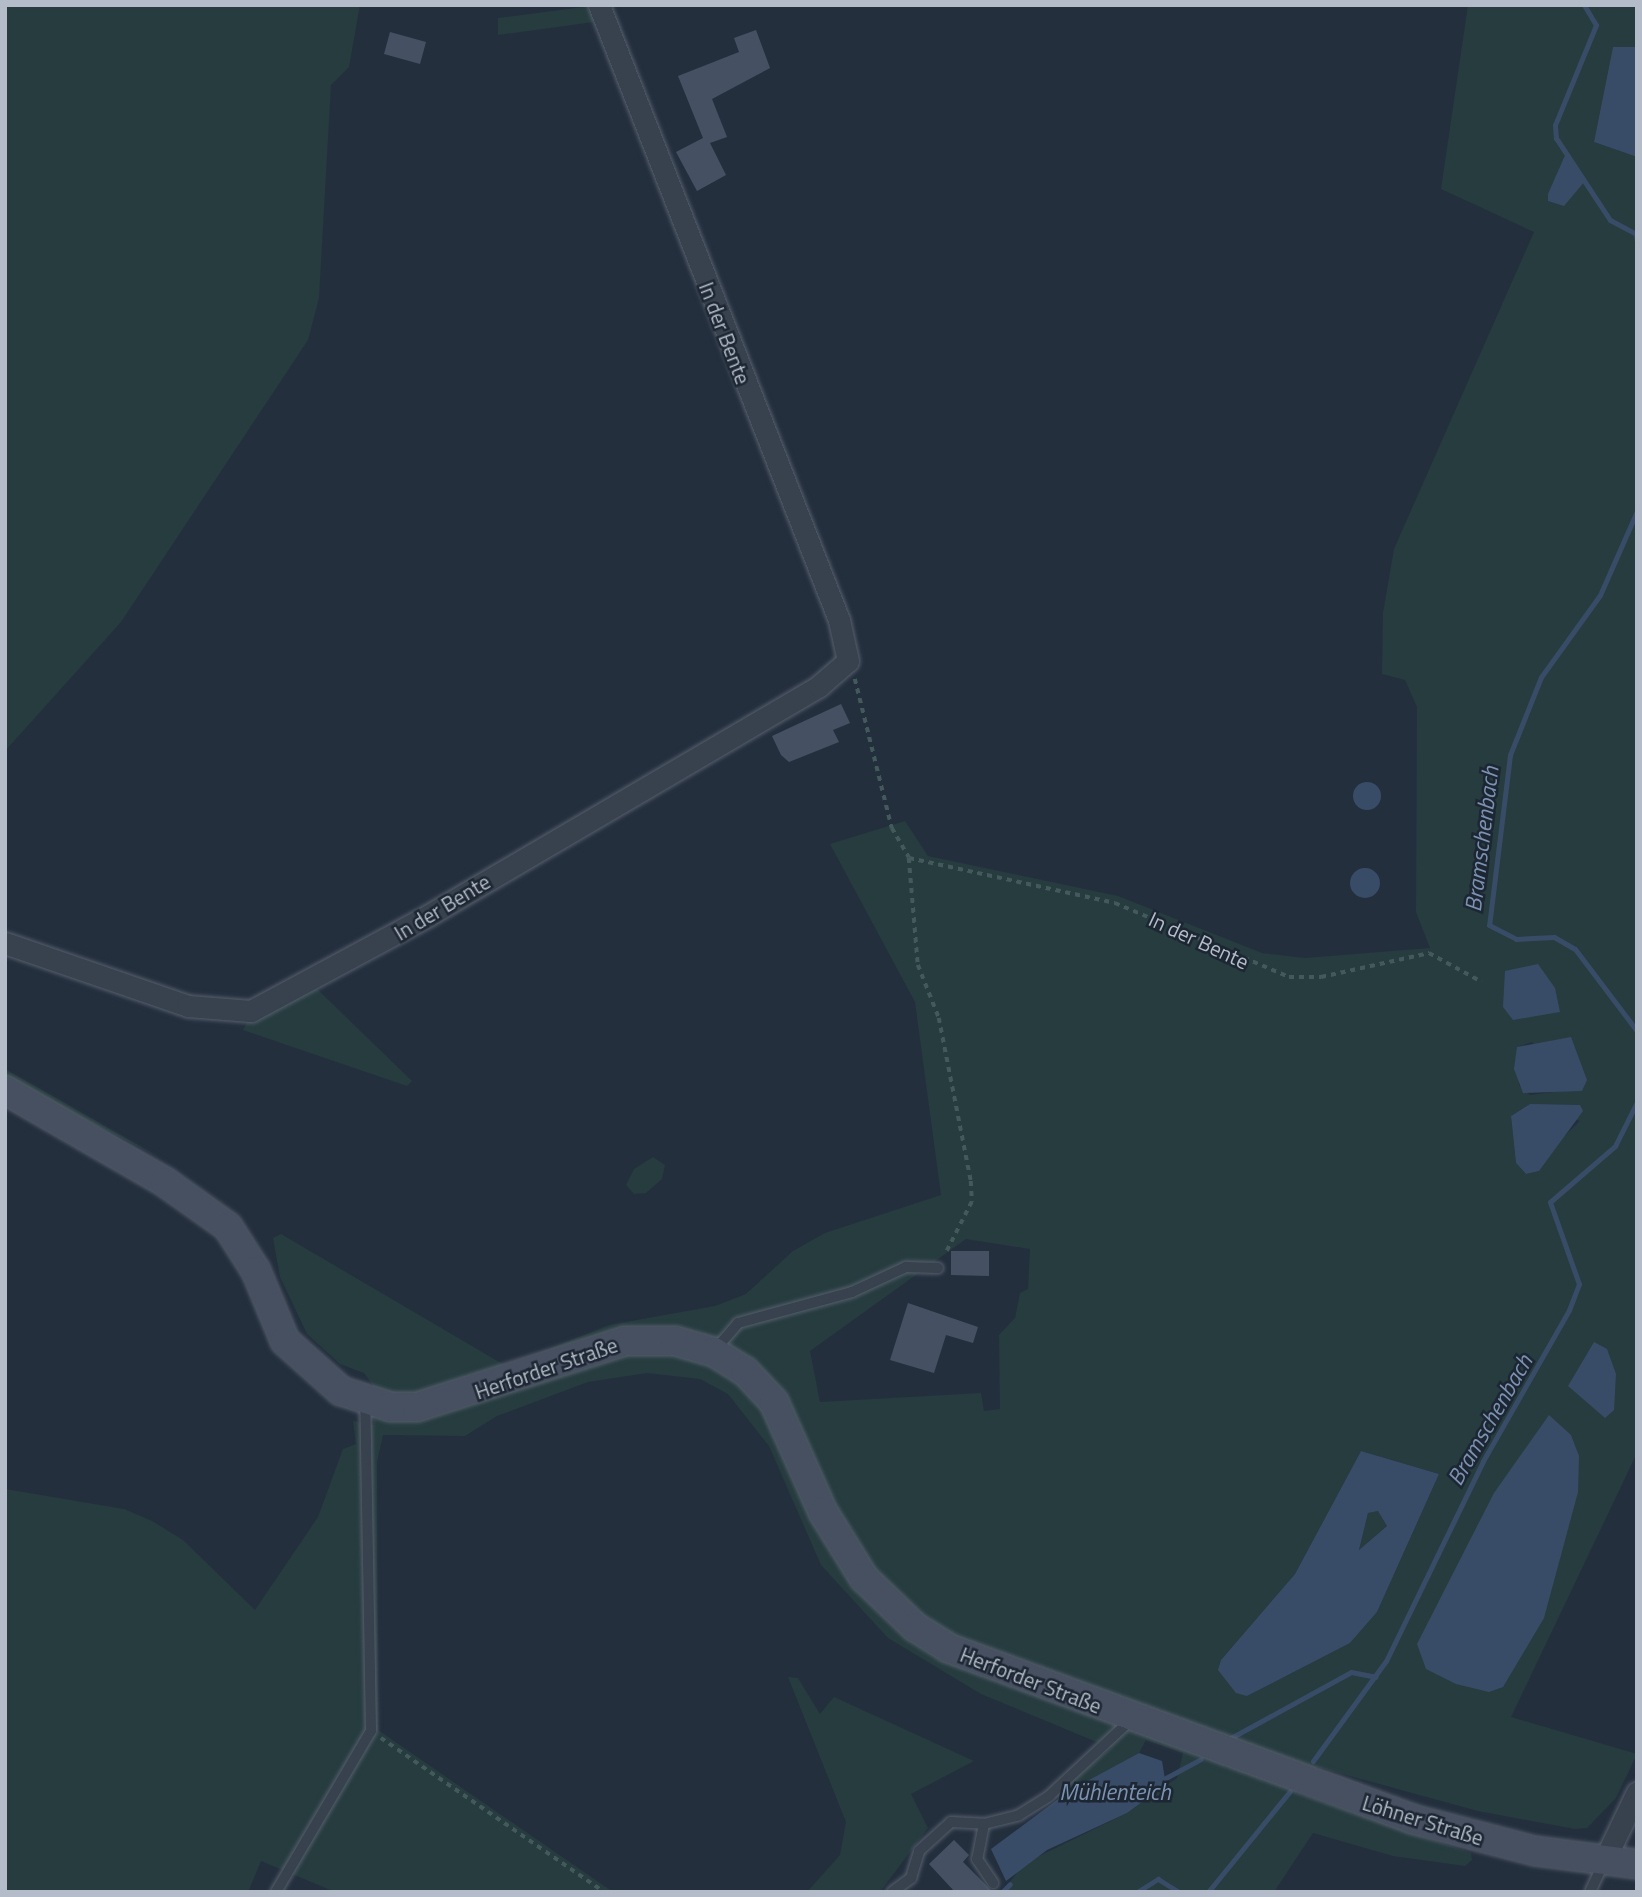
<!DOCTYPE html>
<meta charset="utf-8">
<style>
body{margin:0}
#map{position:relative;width:1642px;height:1897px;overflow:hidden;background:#242f3e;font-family:"Titillium Web",sans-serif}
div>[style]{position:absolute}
.green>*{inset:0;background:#263c3f}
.water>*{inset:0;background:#394c67}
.round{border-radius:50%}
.stream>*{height:5px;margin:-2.5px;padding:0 2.5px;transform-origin:2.5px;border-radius:2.5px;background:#394c67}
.building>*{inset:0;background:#455162}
.path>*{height:3.5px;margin-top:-1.75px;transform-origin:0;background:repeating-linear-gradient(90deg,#44595c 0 5px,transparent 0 10px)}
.roads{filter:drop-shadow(0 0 2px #565f6c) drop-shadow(0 0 2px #565f6c)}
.lane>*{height:10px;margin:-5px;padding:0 5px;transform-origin:5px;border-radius:5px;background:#38414e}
.street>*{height:21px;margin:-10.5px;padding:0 10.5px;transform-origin:10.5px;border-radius:10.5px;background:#38414e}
.secondary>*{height:28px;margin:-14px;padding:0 14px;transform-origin:14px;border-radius:14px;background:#465061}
span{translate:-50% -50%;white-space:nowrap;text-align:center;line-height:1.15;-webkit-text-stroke:5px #1d2633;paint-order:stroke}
.street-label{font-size:21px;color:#b4bcc9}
.water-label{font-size:23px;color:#7c92b1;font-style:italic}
.frame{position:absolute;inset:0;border:7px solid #b4bcc9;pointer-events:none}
</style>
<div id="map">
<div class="green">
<i style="clip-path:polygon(5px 5px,360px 5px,349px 67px,331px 85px,319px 298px,308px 340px,121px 622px,5px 751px)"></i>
<i style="clip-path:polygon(evenodd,1468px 5px,1637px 5px,1637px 47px,1613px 47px,1594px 142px,1637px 157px,1637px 1453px,1511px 1717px,1637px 1754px,1616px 1798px,1587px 1828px,1575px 1829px,1478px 1811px,1317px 1767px,1296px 1793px,1471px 1853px,1472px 1860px,1465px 1866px,1393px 1856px,1313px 1833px,1274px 1892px,1002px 1892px,1025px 1863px,1127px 1813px,1177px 1778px,1183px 1753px,1146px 1740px,1139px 1753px,1059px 1799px,1052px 1796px,1111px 1748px,981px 1694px,888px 1638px,821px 1565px,769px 1446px,728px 1394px,700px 1379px,647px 1373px,588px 1382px,497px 1416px,465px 1436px,383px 1435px,377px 1462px,378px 1730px,613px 1892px,335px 1892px,261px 1861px,248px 1892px,5px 1892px,5px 1489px,124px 1509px,152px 1521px,183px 1540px,255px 1610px,318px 1517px,343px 1449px,356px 1444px,353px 1421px,374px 1425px,374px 1387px,364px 1373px,340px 1364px,307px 1334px,280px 1277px,273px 1238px,281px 1234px,506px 1366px,609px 1325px,715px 1306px,746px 1294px,793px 1251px,825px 1233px,941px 1195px,915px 1002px,830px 844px,905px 821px,928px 856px,1118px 896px,1262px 953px,1305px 958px,1430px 948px,1416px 912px,1417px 707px,1405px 680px,1382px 674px,1383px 613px,1394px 549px,1534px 232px,1441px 189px,1468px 5px,1532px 1042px,1569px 1090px,1530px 1095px,1519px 1085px,1517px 1047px,1532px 1042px,1468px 5px,1530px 1104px,1580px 1121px,1548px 1152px,1539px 1171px,1526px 1174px,1516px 1163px,1511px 1116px,1530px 1104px,1468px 5px,966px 1239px,1030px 1249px,1028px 1289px,1020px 1293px,1015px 1318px,999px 1335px,1000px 1409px,984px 1411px,981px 1393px,820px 1402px,810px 1351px,966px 1239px,1468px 5px,1361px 1451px,1439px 1474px,1377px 1612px,1350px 1643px,1247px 1696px,1221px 1660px,1295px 1574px,1361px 1451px)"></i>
<i style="clip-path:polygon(591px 6px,601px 21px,498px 35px,498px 18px)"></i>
<i style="clip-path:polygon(314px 986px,412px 1081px,407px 1086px,243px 1030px,250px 1017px)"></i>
<i style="clip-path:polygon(5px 1069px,46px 1092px,161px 1158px,5px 1079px)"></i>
<i style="clip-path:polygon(653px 1157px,665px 1165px,662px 1179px,646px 1193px,634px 1194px,626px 1185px,634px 1169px)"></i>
<i style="clip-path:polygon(1378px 1511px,1387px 1526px,1359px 1550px,1368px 1513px)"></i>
<i style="clip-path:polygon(788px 1677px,798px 1678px,820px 1714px,834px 1697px,974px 1761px,911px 1794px,928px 1828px,880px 1892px,807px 1892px,840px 1855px,846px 1822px)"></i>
</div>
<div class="water">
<i style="clip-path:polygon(1613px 47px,1637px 47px,1637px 157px,1594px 142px)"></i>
<i style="clip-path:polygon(1566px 153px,1585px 181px,1564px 206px,1548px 201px,1548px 194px)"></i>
<i class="round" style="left:1353px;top:782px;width:28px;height:28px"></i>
<i class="round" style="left:1350px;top:868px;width:30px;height:30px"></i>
<i style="clip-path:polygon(1538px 964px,1555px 988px,1560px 1012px,1513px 1020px,1503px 1007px,1505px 971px)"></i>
<i style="clip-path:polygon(1571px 1037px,1587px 1080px,1582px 1091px,1523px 1093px,1514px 1069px,1517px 1047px)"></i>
<i style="clip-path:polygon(1530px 1104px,1580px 1105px,1583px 1111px,1539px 1171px,1526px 1174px,1516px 1163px,1511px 1116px)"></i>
<i style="clip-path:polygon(1594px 1342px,1607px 1349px,1616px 1374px,1614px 1410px,1605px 1418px,1568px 1386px)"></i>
<i style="clip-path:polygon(1549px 1415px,1571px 1435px,1579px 1456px,1578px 1492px,1544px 1618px,1503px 1687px,1489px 1692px,1456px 1684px,1426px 1669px,1417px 1644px,1494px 1493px)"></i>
<i style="clip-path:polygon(evenodd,1361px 1451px,1439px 1474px,1377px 1612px,1350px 1643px,1247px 1696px,1236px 1693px,1218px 1670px,1221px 1660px,1295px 1574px,1361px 1451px,1378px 1511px,1387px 1526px,1359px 1550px,1368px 1513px,1378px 1511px)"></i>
<i style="clip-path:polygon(1139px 1753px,1162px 1761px,1166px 1785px,1127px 1813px,1047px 1850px,1006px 1881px,991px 1849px,1069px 1791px)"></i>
</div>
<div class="stream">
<i style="left:1584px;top:5px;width:23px;rotate:59deg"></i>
<i style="left:1596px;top:25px;width:108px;rotate:112.3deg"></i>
<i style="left:1555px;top:125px;width:13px;rotate:86deg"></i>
<i style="left:1556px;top:138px;width:98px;rotate:56.6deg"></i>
<i style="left:1610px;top:220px;width:30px;rotate:28deg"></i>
<i style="left:1636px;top:234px;width:7px;rotate:82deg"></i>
<i style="left:1637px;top:309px;width:18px;rotate:90deg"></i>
<i style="left:1637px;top:511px;width:92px;rotate:113.8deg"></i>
<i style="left:1600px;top:595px;width:101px;rotate:125.7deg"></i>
<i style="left:1541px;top:677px;width:84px;rotate:111.7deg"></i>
<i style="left:1510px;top:755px;width:171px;rotate:97deg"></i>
<i style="left:1489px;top:925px;width:30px;rotate:27deg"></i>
<i style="left:1516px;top:939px;width:38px;rotate:-3deg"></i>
<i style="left:1554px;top:937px;width:24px;rotate:30deg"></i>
<i style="left:1575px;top:949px;width:103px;rotate:52.9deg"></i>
<i style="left:1227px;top:1740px;width:141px;rotate:-28.7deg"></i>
<i style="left:1351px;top:1672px;width:25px;rotate:11deg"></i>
<i style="left:1313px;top:1761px;width:124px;rotate:-53.9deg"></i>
<i style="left:1386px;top:1661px;width:222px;rotate:-64.1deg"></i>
<i style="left:1483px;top:1461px;width:174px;rotate:-60.3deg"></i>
<i style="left:1569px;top:1310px;width:28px;rotate:-69deg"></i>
<i style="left:1579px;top:1284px;width:87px;rotate:-109.5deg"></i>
<i style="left:1550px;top:1202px;width:86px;rotate:-40.7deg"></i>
<i style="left:1615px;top:1146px;width:49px;rotate:-63.4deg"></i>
<i style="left:1162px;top:1780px;width:44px;rotate:-28.3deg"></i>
<i style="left:1002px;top:1892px;width:11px;rotate:-45deg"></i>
<i style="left:1137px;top:1892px;width:25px;rotate:-32deg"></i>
<i style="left:1158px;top:1879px;width:25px;rotate:32deg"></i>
<i style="left:1208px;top:1892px;width:130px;rotate:-50.9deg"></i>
</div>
<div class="building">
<i style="clip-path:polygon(756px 30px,770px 68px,712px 99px,727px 137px,710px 143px,726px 175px,697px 191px,676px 152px,703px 138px,678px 76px,739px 52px,734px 38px)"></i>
<i style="clip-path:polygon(390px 32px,426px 42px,420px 64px,384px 54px)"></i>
<i style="clip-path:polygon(841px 704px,850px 723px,833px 730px,839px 742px,789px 762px,781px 755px,772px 736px)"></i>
<i style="clip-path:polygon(951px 1251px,989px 1251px,989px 1276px,951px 1275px)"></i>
<i style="clip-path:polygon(908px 1303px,978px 1327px,973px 1343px,946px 1335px,934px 1373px,890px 1360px)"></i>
<i style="clip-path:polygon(954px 1840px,969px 1855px,963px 1862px,993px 1892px,955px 1892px,929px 1864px)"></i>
</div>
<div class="path">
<i style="left:855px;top:679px;width:154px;rotate:76.1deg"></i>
<i style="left:892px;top:828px;width:34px;rotate:60deg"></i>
<i style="left:909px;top:858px;width:107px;rotate:85.2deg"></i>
<i style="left:918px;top:965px;width:57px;rotate:68.4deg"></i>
<i style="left:939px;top:1018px;width:166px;rotate:78.9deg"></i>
<i style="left:971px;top:1181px;width:21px;rotate:87deg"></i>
<i style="left:972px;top:1202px;width:59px;rotate:117deg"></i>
<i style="left:909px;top:858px;width:211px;rotate:12.3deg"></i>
<i style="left:1115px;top:903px;width:189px;rotate:23deg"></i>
<i style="left:1289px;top:977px;width:32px"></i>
<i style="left:1321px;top:977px;width:111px;rotate:-12.5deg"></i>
<i style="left:1429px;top:953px;width:60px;rotate:28.7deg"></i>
<i style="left:381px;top:1738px;width:271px;rotate:34.6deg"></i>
</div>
<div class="roads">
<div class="lane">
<i style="left:714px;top:1351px;width:37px;rotate:-49deg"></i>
<i style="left:738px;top:1323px;width:118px;rotate:-15.2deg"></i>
<i style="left:852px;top:1292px;width:60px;rotate:-24.8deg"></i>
<i style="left:906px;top:1267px;width:32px;rotate:2deg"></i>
<i style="left:984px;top:1824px;width:36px;rotate:101deg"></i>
<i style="left:977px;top:1859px;width:29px;rotate:56deg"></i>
<i style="left:276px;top:1892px;width:187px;rotate:-59.5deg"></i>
<i style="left:371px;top:1731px;width:330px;rotate:-91deg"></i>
<i style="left:892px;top:1892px;width:24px;rotate:-36deg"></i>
<i style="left:911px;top:1878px;width:28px;rotate:-73deg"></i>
<i style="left:919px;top:1851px;width:43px;rotate:-42.2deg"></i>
<i style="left:951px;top:1822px;width:33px;rotate:3deg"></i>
<i style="left:984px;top:1824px;width:36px;rotate:-14deg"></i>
<i style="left:1019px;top:1815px;width:36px;rotate:-32deg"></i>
<i style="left:1049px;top:1796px;width:113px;rotate:-42.9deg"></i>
<i style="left:1590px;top:1892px;width:33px;rotate:-65deg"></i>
</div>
<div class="street">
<i style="left:5px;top:943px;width:194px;rotate:19deg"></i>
<i style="left:188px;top:1006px;width:63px;rotate:4.5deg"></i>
<i style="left:251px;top:1011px;width:202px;rotate:-28.3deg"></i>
<i style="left:429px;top:915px;width:452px;rotate:-30.4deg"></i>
<i style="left:819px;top:686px;width:38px;rotate:-41deg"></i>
<i style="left:848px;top:661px;width:42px;rotate:-102.4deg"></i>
<i style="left:839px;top:620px;width:660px;rotate:-111.32deg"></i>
<i style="left:1604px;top:1861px;width:76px;rotate:-64.4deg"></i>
</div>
<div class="secondary">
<i style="left:5px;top:1090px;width:185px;rotate:29.9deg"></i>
<i style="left:165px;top:1182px;width:77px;rotate:35.5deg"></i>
<i style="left:228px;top:1227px;width:52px;rotate:57.5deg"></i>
<i style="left:256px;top:1271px;width:76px;rotate:67.5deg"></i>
<i style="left:285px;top:1341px;width:75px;rotate:41.8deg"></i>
<i style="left:341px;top:1391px;width:52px;rotate:17.7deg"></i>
<i style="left:391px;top:1407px;width:26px"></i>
<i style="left:417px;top:1407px;width:218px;rotate:-17.6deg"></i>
<i style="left:625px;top:1341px;width:50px"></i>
<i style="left:675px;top:1341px;width:41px;rotate:15.8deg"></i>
<i style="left:714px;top:1352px;width:36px;rotate:32deg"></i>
<i style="left:745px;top:1371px;width:42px;rotate:46.9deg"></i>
<i style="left:774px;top:1402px;width:120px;rotate:66deg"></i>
<i style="left:823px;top:1512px;width:78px;rotate:58.2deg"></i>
<i style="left:864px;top:1578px;width:71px;rotate:43.9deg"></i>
<i style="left:915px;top:1627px;width:39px;rotate:32deg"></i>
<i style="left:948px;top:1648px;width:495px;rotate:20.2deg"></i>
<i style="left:1412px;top:1819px;width:127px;rotate:14.6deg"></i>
<i style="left:1535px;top:1851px;width:103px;rotate:7.3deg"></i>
</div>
</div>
<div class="street-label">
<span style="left:725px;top:333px;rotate:69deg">In der Bente</span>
<span style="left:442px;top:907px;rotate:-31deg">In der Bente</span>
<span style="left:1199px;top:940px;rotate:25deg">In der Bente</span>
<span style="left:546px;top:1368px;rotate:-19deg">Herforder Straße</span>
<span style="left:1031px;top:1680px;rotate:21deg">Herforder Straße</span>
<span style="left:1423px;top:1820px;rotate:17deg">Löhner Straße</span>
</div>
<div class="water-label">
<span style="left:1482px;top:839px;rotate:-83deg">Bramschenbach</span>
<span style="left:1490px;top:1420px;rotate:-60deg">Bramschenbach</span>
<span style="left:1115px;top:1792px">Mühlenteich</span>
</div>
<div class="frame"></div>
</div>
